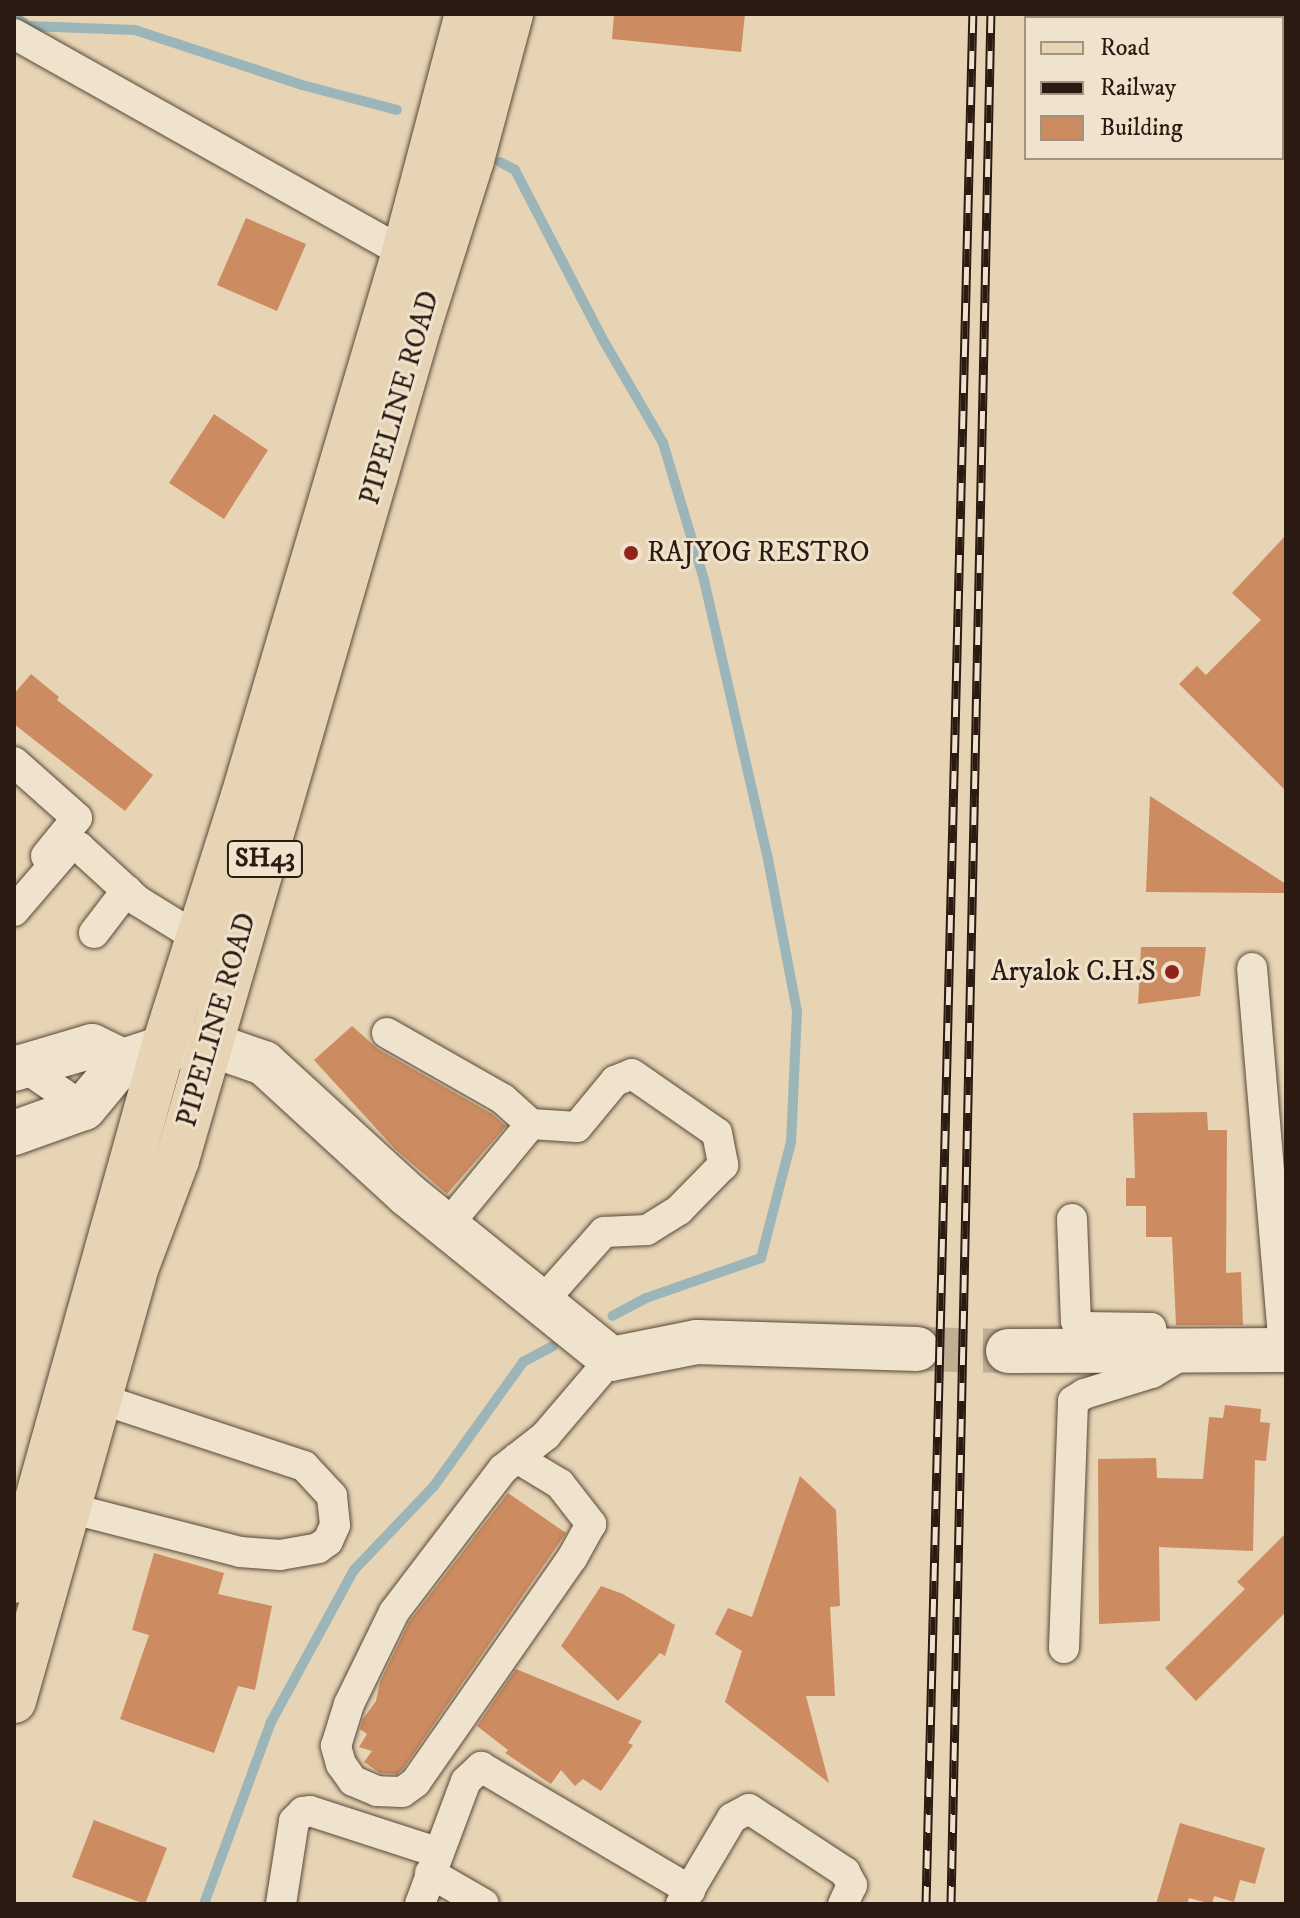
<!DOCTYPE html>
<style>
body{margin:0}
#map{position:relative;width:1300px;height:1918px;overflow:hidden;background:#e6d4b4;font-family:"IM FELL DW Pica",serif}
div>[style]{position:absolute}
.stream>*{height:10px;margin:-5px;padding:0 5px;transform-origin:5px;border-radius:5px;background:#9cb5b9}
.building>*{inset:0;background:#cc8b60}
.secondary-tunnel>*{height:44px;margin-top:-22px;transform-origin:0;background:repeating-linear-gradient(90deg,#c1af94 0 44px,transparent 0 66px)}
.roads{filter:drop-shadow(0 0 2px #5a483a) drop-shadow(0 0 2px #5a483a)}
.street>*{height:30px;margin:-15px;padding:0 15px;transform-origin:15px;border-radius:15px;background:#efe3ce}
.secondary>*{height:44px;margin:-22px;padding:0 22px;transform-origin:22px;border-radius:22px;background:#efe3ce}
.primary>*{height:44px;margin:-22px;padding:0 22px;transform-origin:22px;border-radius:22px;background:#e6d4b4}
.rail>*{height:9px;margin-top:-4.5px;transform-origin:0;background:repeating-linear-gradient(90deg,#efe3ce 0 18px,#2b1a12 0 36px);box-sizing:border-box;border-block:2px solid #2b1a12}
.dots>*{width:22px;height:22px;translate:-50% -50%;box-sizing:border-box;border:4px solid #efe3ce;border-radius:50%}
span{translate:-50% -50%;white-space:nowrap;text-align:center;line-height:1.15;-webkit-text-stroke:6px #efe3ce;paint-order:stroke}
.shield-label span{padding:2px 6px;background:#efe3ce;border:2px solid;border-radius:6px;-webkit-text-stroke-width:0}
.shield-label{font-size:26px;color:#2b1a12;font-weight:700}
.street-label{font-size:28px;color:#2b1a12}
.poi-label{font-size:28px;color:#2b1a12}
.left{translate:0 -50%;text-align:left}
.right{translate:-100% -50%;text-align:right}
.frame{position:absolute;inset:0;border:16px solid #2b1a12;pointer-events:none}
.legend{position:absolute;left:1024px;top:16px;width:260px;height:144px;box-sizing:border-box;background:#efe3ce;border:2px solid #a19383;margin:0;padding:10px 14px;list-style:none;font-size:24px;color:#2b1a12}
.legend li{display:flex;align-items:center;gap:16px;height:40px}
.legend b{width:40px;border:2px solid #a19383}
</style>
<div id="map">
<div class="stream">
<i style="left:14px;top:16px;width:17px;rotate:36deg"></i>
<i style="left:28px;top:26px;width:107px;rotate:2.1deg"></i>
<i style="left:135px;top:30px;width:176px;rotate:18.2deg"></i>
<i style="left:302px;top:85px;width:98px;rotate:14.7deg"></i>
<i style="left:500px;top:162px;width:17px;rotate:28deg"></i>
<i style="left:515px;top:170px;width:189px;rotate:62.6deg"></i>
<i style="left:602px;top:338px;width:121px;rotate:59.8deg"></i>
<i style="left:663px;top:443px;width:143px;rotate:73.3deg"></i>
<i style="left:704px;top:580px;width:281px;rotate:77.1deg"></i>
<i style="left:767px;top:854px;width:160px;rotate:79.2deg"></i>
<i style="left:797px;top:1011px;width:131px;rotate:92.6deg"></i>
<i style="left:791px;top:1142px;width:120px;rotate:104.5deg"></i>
<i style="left:761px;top:1258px;width:122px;rotate:160.8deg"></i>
<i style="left:646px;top:1298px;width:38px;rotate:152deg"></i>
<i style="left:204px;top:1904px;width:194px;rotate:-69.8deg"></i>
<i style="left:271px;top:1722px;width:173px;rotate:-61.4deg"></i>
<i style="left:354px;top:1570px;width:116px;rotate:-46.4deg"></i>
<i style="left:434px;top:1486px;width:153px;rotate:-54.3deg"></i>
<i style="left:523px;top:1362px;width:34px;rotate:-28deg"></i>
</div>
<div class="building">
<i style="clip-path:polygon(614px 14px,745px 14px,741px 52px,612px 39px)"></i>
<i style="clip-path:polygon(246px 218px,306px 244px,277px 311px,217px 285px)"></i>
<i style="clip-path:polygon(214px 414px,268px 450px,224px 519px,169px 483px)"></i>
<i style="clip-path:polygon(1286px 535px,1286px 791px,1179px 684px,1197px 666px,1206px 675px,1261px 620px,1232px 593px)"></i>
<i style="clip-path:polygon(31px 674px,59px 697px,57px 700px,153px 775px,125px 811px,14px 724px,14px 694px)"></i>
<i style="clip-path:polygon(1150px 796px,1286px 884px,1286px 893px,1146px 892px)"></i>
<i style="clip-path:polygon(1141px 947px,1206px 947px,1200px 996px,1138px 1004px)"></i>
<i style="clip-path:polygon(352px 1026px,378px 1049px,492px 1114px,506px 1126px,447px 1194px,394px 1148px,314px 1060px)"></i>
<i style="clip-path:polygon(1207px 1112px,1208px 1130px,1227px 1130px,1226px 1273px,1241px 1272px,1243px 1325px,1176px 1325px,1172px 1237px,1146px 1237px,1146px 1206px,1126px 1206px,1126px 1178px,1135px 1178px,1133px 1113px)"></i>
<i style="clip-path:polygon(1225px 1405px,1261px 1409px,1260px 1422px,1270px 1423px,1266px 1461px,1255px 1460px,1253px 1551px,1159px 1547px,1160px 1621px,1099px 1624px,1098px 1459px,1156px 1458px,1157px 1478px,1203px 1479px,1209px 1417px,1223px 1418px)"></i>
<i style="clip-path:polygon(800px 1476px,836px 1510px,840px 1606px,830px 1607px,835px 1696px,806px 1696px,829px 1783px,725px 1702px,742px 1651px,715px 1634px,728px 1608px,752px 1617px)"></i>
<i style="clip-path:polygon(508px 1493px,566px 1533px,403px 1769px,397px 1774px,380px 1773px,364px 1762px,372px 1751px,359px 1747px,367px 1734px,360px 1729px,363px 1719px,376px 1701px,380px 1682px,409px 1622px)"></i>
<i style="clip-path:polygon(1286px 1533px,1286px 1612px,1196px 1701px,1165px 1668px,1245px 1589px,1237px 1582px)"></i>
<i style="clip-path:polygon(154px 1553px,224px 1573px,218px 1594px,272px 1606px,255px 1690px,238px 1686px,214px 1753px,120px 1719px,149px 1635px,132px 1630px)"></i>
<i style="clip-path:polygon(601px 1586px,623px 1594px,675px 1625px,665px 1656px,660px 1653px,618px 1701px,561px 1646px)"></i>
<i style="clip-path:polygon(516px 1669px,642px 1721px,628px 1743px,633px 1745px,601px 1791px,583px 1779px,575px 1786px,561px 1770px,551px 1784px,505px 1753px,508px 1750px,477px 1726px)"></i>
<i style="clip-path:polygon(94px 1820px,167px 1848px,145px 1904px,72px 1877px)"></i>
<i style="clip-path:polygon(1180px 1823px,1265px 1848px,1255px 1884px,1240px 1880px,1234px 1902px,1214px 1896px,1212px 1904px,1189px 1898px,1187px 1904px,1156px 1904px)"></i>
</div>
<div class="secondary-tunnel">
<i style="left:917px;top:1349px;width:91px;rotate:1.3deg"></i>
</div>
<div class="roads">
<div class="street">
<i style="left:14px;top:34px;width:462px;rotate:29.3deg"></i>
<i style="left:14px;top:762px;width:84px;rotate:41.6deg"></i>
<i style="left:77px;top:818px;width:49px;rotate:129.2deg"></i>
<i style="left:14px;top:911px;width:83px;rotate:-49.4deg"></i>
<i style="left:68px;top:848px;width:11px;rotate:-5deg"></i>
<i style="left:79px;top:847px;width:80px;rotate:42.5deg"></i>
<i style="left:138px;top:901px;width:70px;rotate:31.7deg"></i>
<i style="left:94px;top:933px;width:54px;rotate:-52.5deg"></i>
<i style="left:1252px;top:968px;width:383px;rotate:85.2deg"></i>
<i style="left:387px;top:1033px;width:133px;rotate:29.6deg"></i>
<i style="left:503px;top:1099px;width:38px;rotate:42deg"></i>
<i style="left:14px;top:1060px;width:85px;rotate:34.4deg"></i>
<i style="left:1072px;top:1219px;width:102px;rotate:87.8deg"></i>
<i style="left:1076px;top:1321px;width:10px;rotate:37deg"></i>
<i style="left:1084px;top:1327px;width:67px;rotate:0.9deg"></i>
<i style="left:1151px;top:1328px;width:23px;rotate:77deg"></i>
<i style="left:446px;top:1227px;width:134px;rotate:-50.5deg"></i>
<i style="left:531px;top:1124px;width:46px;rotate:3.7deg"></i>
<i style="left:577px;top:1127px;width:60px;rotate:-50.4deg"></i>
<i style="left:615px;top:1081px;width:18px;rotate:-22deg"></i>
<i style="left:632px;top:1074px;width:103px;rotate:34.8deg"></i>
<i style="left:717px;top:1133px;width:33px;rotate:79deg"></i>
<i style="left:723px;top:1165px;width:63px;rotate:134.4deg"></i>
<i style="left:679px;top:1210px;width:38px;rotate:148deg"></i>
<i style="left:647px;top:1230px;width:43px;rotate:177.3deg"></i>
<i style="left:604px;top:1232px;width:96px;rotate:131.6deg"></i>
<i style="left:517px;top:1458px;width:50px;rotate:31.2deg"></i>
<i style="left:560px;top:1484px;width:51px;rotate:52.2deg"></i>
<i style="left:591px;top:1524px;width:39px;rotate:119deg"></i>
<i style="left:572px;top:1558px;width:273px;rotate:124.9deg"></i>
<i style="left:416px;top:1782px;width:17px;rotate:144deg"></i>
<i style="left:402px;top:1792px;width:25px;rotate:-178deg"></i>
<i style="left:377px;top:1791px;width:26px;rotate:-157deg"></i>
<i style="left:353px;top:1781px;width:21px;rotate:-125deg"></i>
<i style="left:341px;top:1764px;width:19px;rotate:-106deg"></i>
<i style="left:336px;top:1746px;width:44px;rotate:-72.8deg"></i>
<i style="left:349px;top:1704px;width:102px;rotate:-63.9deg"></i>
<i style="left:394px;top:1612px;width:180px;rotate:-52.7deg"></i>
<i style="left:503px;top:1469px;width:18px;rotate:-38deg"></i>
<i style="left:517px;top:1458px;width:37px;rotate:-38deg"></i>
<i style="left:546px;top:1435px;width:100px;rotate:-49.5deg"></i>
<i style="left:69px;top:1508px;width:177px;rotate:14.4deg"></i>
<i style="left:240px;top:1552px;width:40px;rotate:4.3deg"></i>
<i style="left:280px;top:1555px;width:39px;rotate:-10deg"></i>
<i style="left:318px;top:1548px;width:12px;rotate:-35deg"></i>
<i style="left:328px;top:1541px;width:17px;rotate:-66deg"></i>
<i style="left:335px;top:1525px;width:29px;rotate:-96deg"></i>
<i style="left:332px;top:1496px;width:41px;rotate:-133deg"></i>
<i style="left:304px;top:1466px;width:215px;rotate:-161.8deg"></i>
<i style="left:1064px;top:1648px;width:247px;rotate:-87.9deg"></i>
<i style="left:1073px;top:1401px;width:13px;rotate:-32deg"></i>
<i style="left:1084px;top:1394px;width:71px;rotate:-17.2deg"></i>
<i style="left:1152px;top:1373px;width:42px;rotate:-31.4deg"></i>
<i style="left:430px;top:1873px;width:62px;rotate:29.9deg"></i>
<i style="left:281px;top:1904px;width:84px;rotate:-81.1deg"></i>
<i style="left:294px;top:1821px;width:13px;rotate:-45deg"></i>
<i style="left:303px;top:1812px;width:7px;rotate:-8deg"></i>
<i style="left:310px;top:1811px;width:133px;rotate:18deg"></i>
<i style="left:420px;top:1904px;width:131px;rotate:-69.5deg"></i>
<i style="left:466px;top:1781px;width:21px;rotate:-43deg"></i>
<i style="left:481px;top:1767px;width:243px;rotate:30.5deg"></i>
<i style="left:681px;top:1904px;width:100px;rotate:-59.3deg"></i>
<i style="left:732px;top:1818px;width:19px;rotate:-28deg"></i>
<i style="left:749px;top:1809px;width:115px;rotate:33.3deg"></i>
<i style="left:845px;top:1872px;width:15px;rotate:62deg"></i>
<i style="left:852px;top:1885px;width:21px;rotate:115deg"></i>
</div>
<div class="secondary">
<i style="left:14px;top:1069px;width:81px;rotate:-16.4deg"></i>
<i style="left:92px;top:1046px;width:34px;rotate:26deg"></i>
<i style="left:14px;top:1133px;width:74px;rotate:-19.7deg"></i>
<i style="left:84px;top:1108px;width:61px;rotate:-50.3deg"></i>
<i style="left:123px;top:1061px;width:42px;rotate:-18deg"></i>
<i style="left:163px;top:1048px;width:46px;rotate:-5deg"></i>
<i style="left:209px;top:1044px;width:58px;rotate:19.1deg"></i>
<i style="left:264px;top:1063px;width:195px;rotate:42.5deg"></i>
<i style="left:408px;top:1195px;width:261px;rotate:38.9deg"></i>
<i style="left:611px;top:1359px;width:88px;rotate:-11.2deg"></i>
<i style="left:697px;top:1342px;width:220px;rotate:1.8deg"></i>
<i style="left:1008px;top:1351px;width:278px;rotate:-0.2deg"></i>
</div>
<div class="primary">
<i style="left:14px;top:1581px;width:553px;rotate:-74.38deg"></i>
<i style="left:163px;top:1048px;width:264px;rotate:-72.4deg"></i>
<i style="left:243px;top:796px;width:567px;rotate:-73.51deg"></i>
<i style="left:404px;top:252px;width:246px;rotate:-75.2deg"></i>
<i style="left:14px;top:1701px;width:454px;rotate:-74.2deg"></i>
<i style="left:138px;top:1264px;width:111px;rotate:-69.4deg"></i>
<i style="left:177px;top:1160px;width:871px;rotate:-73.79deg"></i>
<i style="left:420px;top:324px;width:172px;rotate:-72.4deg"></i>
<i style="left:472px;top:160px;width:151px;rotate:-75deg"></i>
</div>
</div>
<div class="rail">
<i style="left:926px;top:1904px;width:1891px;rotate:-88.58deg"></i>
<i style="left:951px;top:1904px;width:1890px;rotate:-88.79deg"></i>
</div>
<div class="dots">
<i style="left:631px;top:553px;background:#8f2418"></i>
<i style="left:1172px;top:972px;background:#8f2418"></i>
</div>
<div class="shield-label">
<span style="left:265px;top:859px">SH43</span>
</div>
<div class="street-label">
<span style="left:400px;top:398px;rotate:-74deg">PIPELINE ROAD</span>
<span style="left:217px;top:1020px;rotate:-74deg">PIPELINE ROAD</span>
</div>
<div class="poi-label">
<span class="left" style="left:647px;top:553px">RAJYOG RESTRO</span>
<span class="right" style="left:1156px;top:972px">Aryalok C.H.S</span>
</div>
<div class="frame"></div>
<ul class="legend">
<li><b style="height:10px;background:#e6d4b4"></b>Road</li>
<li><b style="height:10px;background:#2b1a12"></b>Railway</li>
<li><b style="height:22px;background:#cc8b60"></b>Building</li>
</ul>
</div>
